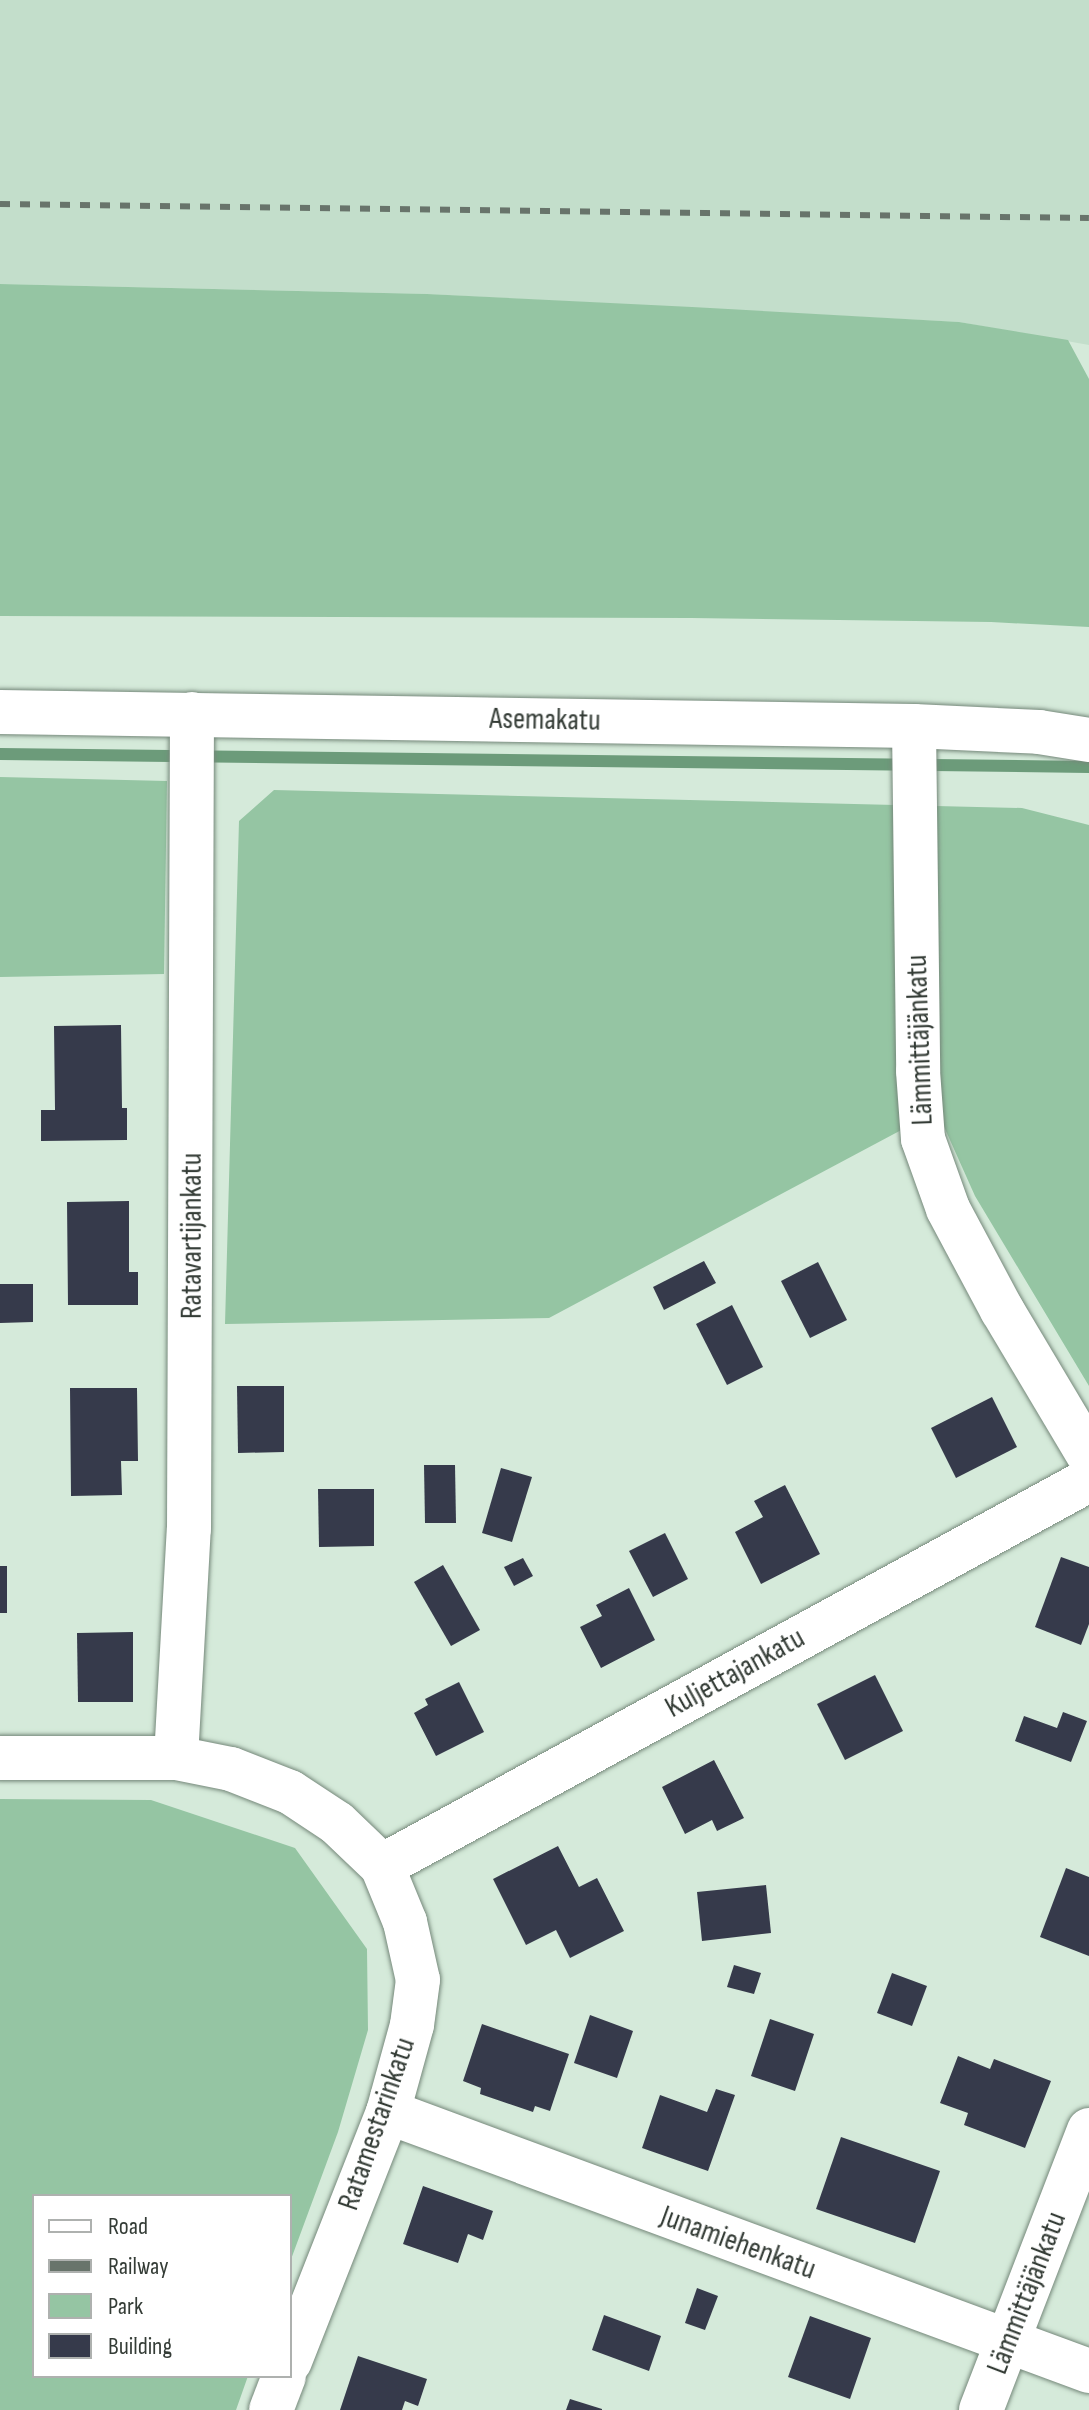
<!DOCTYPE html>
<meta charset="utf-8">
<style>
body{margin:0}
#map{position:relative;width:1089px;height:2410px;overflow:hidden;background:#d5eada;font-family:"Sofia Sans Condensed",sans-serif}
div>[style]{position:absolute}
.built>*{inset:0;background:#c3decb}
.green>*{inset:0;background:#95c5a3}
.stream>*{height:12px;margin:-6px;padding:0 6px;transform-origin:6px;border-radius:6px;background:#6c9b7a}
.building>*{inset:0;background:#363a4b}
.roads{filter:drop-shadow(0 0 2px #75887a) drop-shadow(0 0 2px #75887a)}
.minor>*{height:44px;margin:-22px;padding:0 22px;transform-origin:22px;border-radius:22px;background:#fff}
.rail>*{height:6px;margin-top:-3px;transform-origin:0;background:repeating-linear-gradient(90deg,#68746b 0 10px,transparent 0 20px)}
span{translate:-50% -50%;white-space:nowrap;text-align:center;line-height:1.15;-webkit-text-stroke:8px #fff;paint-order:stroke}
.street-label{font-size:30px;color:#343c36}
.legend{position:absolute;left:32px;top:2194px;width:260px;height:184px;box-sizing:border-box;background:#fff;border:2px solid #aeb1af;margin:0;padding:10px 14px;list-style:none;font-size:24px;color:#343c36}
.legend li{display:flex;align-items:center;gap:16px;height:40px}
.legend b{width:40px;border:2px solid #aeb1af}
</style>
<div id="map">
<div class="built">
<i style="clip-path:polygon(0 0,1089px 0,1089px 345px,959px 322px,427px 294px,0 284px)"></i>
</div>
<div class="green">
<i style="clip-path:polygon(0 284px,427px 294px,692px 307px,959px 322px,1068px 340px,1089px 379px,1089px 627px,991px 622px,691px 618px,0 616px)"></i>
<i style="clip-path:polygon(0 777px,167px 781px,164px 974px,0 977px)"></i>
<i style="clip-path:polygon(274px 790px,1022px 808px,1089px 825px,1089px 1386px,975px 1196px,937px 1111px,549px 1318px,225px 1324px,239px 821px)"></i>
<i style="clip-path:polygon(0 1799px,151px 1800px,295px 1848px,367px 1949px,368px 2030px,338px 2132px,290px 2262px,290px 2196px,34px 2196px,34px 2376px,248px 2376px,236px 2410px,0 2410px)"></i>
</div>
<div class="stream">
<i style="left:0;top:754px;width:1089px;rotate:0.68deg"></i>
</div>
<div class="building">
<i style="clip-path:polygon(121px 1025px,122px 1108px,127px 1108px,127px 1140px,41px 1141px,41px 1110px,55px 1110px,54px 1026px)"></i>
<i style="clip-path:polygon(129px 1201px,129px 1272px,138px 1272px,138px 1305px,68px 1305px,67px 1202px)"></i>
<i style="clip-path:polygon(704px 1261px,716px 1283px,664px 1310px,653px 1287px)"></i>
<i style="clip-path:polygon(818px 1262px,847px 1320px,810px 1338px,781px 1281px)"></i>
<i style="clip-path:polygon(0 1284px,33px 1284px,33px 1322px,0 1323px)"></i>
<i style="clip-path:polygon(732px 1305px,763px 1367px,727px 1385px,696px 1324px)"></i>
<i style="clip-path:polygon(237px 1386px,284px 1386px,284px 1452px,238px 1453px)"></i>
<i style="clip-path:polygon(70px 1388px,137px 1388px,138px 1461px,121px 1461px,122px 1495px,71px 1496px)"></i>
<i style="clip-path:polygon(992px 1397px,1017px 1447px,956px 1478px,931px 1428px)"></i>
<i style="clip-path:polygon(424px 1465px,455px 1465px,456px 1523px,425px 1523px)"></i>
<i style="clip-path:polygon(501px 1468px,532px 1477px,512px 1542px,482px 1533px)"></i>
<i style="clip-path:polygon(785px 1485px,820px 1554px,761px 1584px,735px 1532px,763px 1517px,754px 1501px)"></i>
<i style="clip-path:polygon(318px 1489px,374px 1489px,374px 1546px,319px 1547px)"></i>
<i style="clip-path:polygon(665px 1533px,688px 1579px,653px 1597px,629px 1551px)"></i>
<i style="clip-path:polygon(1061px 1557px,1089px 1567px,1089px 1624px,1081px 1645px,1035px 1627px)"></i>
<i style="clip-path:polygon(523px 1558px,533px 1576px,514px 1586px,504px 1567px)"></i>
<i style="clip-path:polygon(443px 1565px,480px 1630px,451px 1646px,414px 1582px)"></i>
<i style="clip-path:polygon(0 1566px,7px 1566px,7px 1613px,0 1613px)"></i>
<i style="clip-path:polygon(629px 1588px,655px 1640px,601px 1668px,580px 1627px,602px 1616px,596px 1605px)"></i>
<i style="clip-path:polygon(133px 1632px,133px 1702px,78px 1702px,77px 1633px)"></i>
<i style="clip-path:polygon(875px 1675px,903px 1731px,845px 1760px,817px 1704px)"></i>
<i style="clip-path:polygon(459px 1682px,484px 1732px,436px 1756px,414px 1713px,428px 1705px,425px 1699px)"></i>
<i style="clip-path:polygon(1063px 1712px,1087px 1721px,1071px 1762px,1015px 1741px,1024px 1716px,1057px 1728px)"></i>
<i style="clip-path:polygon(714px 1760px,744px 1818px,717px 1831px,712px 1820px,685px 1834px,662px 1787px)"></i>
<i style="clip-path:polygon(558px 1846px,579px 1887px,597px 1878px,624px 1931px,570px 1958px,556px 1930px,526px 1945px,493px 1879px)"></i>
<i style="clip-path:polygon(1066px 1868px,1089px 1877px,1089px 1956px,1040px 1937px)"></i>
<i style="clip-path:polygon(766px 1885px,771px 1933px,702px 1941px,697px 1892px)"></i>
<i style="clip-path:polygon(734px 1965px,761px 1973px,754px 1994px,727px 1987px)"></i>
<i style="clip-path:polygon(892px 1973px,927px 1986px,912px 2026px,877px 2013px)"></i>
<i style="clip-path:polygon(590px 2015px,633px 2031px,617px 2078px,574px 2063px)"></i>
<i style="clip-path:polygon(770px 2019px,814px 2034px,795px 2091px,751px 2076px)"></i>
<i style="clip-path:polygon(482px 2024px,569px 2054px,550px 2111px,535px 2106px,533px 2112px,480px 2094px,481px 2088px,463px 2081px)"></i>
<i style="clip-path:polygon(958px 2056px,990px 2069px,994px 2059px,1051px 2081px,1025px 2148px,964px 2125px,968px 2113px,940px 2103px)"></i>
<i style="clip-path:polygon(716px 2089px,735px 2095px,708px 2171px,642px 2148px,660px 2095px,707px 2112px)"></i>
<i style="clip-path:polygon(841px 2137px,940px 2171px,915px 2243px,816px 2209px)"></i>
<i style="clip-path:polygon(423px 2186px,493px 2211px,483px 2240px,468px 2234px,458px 2263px,403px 2244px)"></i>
<i style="clip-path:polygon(697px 2288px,718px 2296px,705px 2330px,685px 2323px)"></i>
<i style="clip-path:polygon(604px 2315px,661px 2336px,649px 2371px,592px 2350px)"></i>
<i style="clip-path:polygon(810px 2316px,871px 2338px,850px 2399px,788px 2377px)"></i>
<i style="clip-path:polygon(358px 2356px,427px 2379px,418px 2406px,405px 2401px,402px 2410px,340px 2410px)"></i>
<i style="clip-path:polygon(570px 2399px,602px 2409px,602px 2410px,566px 2410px)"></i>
</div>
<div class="roads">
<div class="minor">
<i style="left:0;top:712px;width:914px;rotate:0.88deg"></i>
<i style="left:914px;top:726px;width:125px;rotate:2.7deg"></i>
<i style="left:1039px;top:732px;width:51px;rotate:9.1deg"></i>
<i style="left:914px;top:726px;width:345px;rotate:89.3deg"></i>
<i style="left:918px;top:1071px;width:68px;rotate:85.8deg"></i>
<i style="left:923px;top:1139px;width:74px;rotate:70.3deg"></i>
<i style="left:948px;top:1209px;width:115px;rotate:61.9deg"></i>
<i style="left:1002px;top:1310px;width:170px;rotate:59.2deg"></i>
<i style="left:0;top:1758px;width:176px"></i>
<i style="left:176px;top:1758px;width:56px;rotate:11.3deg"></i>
<i style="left:231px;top:1769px;width:63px;rotate:21.3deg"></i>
<i style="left:290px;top:1792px;width:56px;rotate:33.4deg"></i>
<i style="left:337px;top:1823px;width:62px;rotate:43.7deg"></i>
<i style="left:382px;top:1866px;width:61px;rotate:67.7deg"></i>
<i style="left:405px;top:1922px;width:59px;rotate:77.4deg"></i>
<i style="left:418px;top:1980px;width:45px;rotate:97.6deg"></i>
<i style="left:412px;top:2025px;width:90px;rotate:105.4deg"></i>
<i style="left:388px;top:2112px;width:268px;rotate:111.5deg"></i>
<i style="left:176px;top:1758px;width:229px;rotate:-86.8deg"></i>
<i style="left:189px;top:1529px;width:815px;rotate:-89.79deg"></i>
<i style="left:382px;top:1866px;width:806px;rotate:-28.63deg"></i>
<i style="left:388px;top:2112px;width:747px;rotate:20.28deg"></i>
<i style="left:271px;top:2410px;width:36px;rotate:-69deg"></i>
<i style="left:981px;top:2410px;width:300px;rotate:-68.9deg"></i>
</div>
</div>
<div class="rail">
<i style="left:0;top:204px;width:1089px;rotate:0.74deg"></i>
</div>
<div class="street-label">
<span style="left:545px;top:720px;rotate:1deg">Asemakatu</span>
<span style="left:920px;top:1040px;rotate:-92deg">Lämmittäjänkatu</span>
<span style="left:192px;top:1236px;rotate:-90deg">Ratavartijankatu</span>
<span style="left:735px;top:1673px;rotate:-29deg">Kuljettajankatu</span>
<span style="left:377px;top:2124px;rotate:-71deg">Ratamestarinkatu</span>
<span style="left:738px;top:2243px;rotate:20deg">Junamiehenkatu</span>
<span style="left:1027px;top:2293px;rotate:-69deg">Lämmittäjänkatu</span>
</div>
<ul class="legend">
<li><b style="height:10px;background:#fff"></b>Road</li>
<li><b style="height:10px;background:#68746b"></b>Railway</li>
<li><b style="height:22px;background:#95c5a3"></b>Park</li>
<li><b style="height:22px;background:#363a4b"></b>Building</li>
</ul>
</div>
